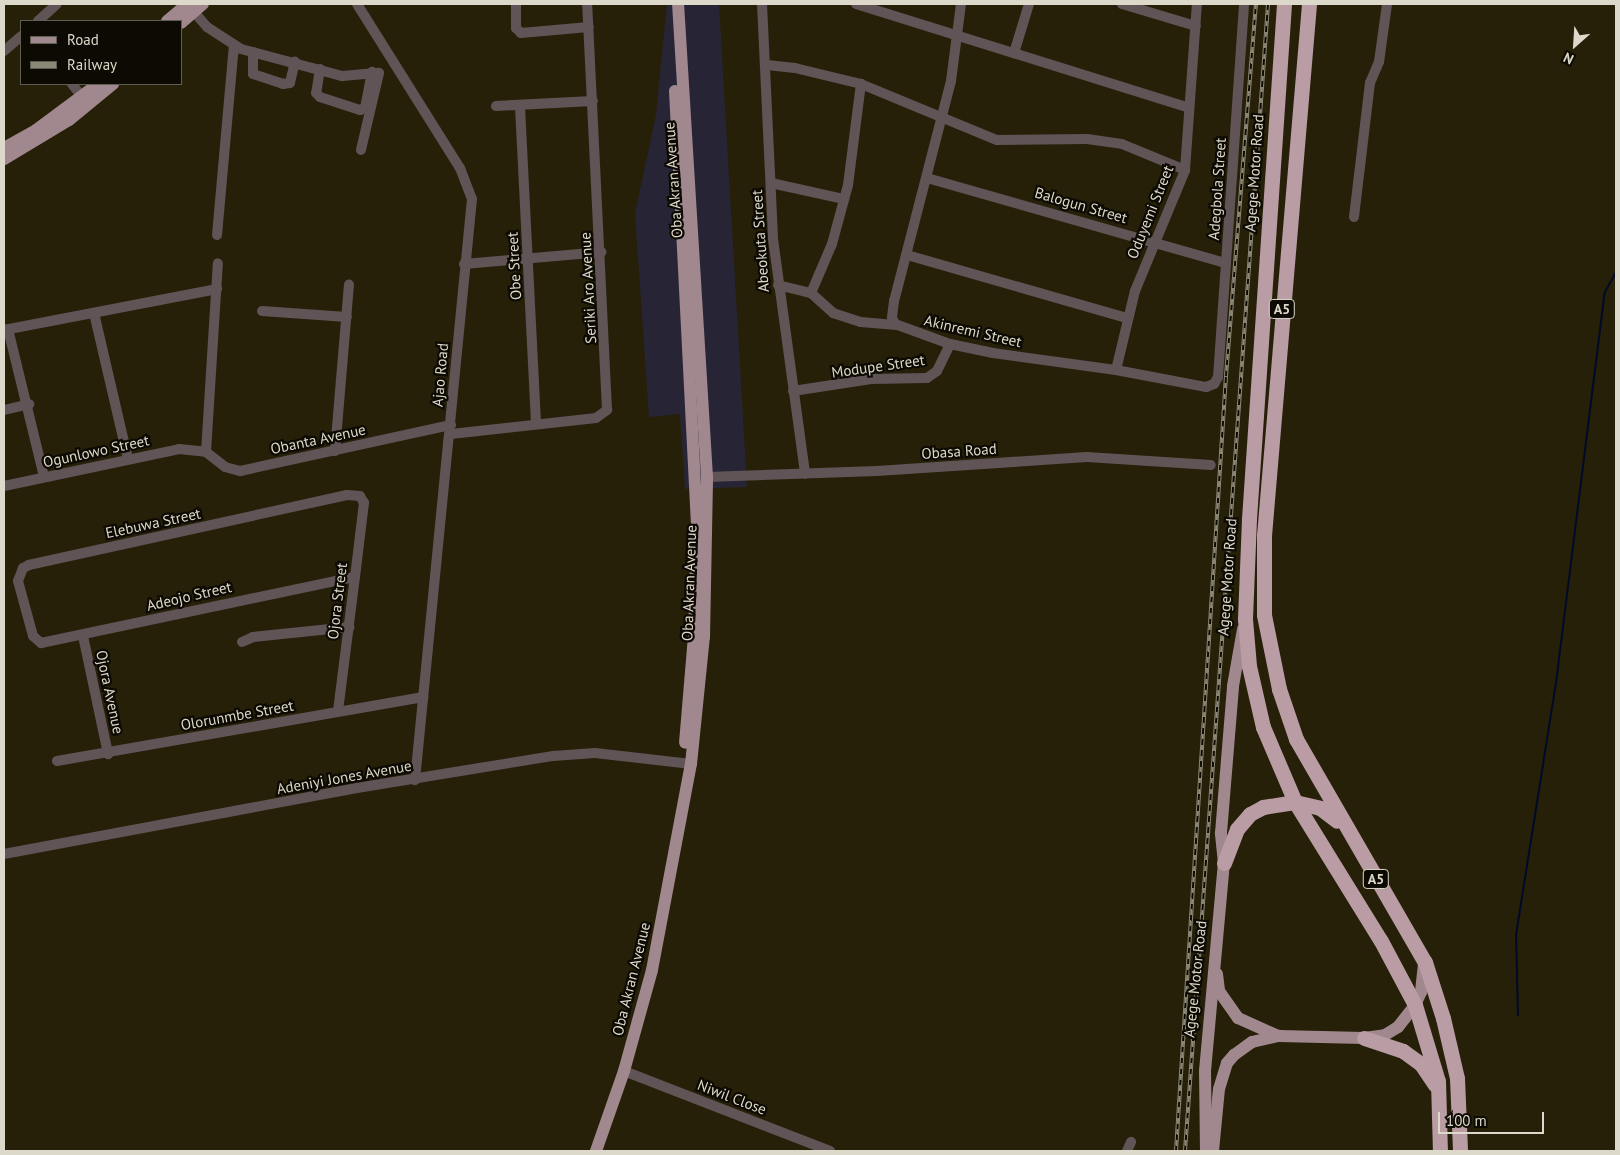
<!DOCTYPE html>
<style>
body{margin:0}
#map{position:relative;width:1620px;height:1155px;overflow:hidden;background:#262009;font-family:"PT Sans",sans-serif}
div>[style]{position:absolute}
.commercial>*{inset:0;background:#272535}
.stream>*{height:2px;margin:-1px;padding:0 1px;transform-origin:1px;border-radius:1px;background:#000a27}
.minor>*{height:10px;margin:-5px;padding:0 5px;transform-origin:5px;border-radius:5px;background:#605457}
.major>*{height:12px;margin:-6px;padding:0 6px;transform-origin:6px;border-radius:6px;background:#a1888e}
.highway>*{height:15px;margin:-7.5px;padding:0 7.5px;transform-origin:7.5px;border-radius:7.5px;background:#ba9ca4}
.rail>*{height:4px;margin-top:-2px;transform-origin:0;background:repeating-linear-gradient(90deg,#0d0a03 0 5.5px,#8c8876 0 11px);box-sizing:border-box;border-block:1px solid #8c8876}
span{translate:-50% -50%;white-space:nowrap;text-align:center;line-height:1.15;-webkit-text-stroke:4.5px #0d0a03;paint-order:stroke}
.shield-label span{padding:1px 4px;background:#0d0a03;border:1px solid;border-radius:4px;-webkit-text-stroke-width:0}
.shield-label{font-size:14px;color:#dcd9cb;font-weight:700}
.street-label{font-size:15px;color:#dcd9cb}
.frame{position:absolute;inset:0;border:5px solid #dcd9cb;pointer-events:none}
.legend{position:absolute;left:20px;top:20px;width:162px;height:65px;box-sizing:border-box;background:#0d0a03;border:1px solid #605d53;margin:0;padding:6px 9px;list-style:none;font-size:15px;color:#dcd9cb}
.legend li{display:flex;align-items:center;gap:10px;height:25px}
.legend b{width:25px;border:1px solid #605d53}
.north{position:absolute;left:1550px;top:20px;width:50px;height:50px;-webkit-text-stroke:4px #0d0a03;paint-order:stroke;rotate:206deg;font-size:14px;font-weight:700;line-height:20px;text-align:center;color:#dcd9cb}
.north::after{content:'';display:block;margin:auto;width:18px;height:22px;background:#dcd9cb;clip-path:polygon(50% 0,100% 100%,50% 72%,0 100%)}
.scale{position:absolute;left:1438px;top:1112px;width:106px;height:22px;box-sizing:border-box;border:2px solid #dcd9cb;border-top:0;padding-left:6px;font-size:15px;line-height:18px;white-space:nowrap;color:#dcd9cb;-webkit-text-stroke:4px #0d0a03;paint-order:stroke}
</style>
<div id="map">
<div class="commercial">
<i style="clip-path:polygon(667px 4px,719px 4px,747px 487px,685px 489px,680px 414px,649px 417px,635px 213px,656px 115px)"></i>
</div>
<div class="stream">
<i style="left:1518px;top:1015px;width:80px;rotate:-91.4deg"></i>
<i style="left:1516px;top:935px;width:255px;rotate:-81deg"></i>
<i style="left:1556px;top:683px;width:394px;rotate:-82.9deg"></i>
<i style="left:1605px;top:292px;width:23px;rotate:-61deg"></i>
</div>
<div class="minor">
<i style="left:357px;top:4px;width:194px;rotate:57.9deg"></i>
<i style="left:460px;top:168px;width:33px;rotate:69deg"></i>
<i style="left:472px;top:199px;width:584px;rotate:95.6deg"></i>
<i style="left:516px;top:4px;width:24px;rotate:90deg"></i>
<i style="left:516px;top:28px;width:7px;rotate:45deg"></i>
<i style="left:521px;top:33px;width:68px;rotate:-5deg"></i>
<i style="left:762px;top:4px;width:235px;rotate:87.3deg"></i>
<i style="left:773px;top:239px;width:237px;rotate:82.2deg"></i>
<i style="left:856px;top:4px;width:347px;rotate:17.3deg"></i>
<i style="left:961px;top:4px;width:78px;rotate:97.4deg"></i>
<i style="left:951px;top:81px;width:227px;rotate:104.5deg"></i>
<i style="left:894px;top:301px;width:17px;rotate:97deg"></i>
<i style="left:892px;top:318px;width:7px;rotate:63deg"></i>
<i style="left:895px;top:324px;width:59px;rotate:20deg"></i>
<i style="left:950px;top:344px;width:44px;rotate:11.8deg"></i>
<i style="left:993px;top:353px;width:124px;rotate:7.9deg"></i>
<i style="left:1116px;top:370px;width:92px;rotate:10.7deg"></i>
<i style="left:1206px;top:387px;width:9px;rotate:-21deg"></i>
<i style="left:1214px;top:384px;width:8px;rotate:-60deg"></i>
<i style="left:1218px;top:377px;width:374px;rotate:-86deg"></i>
<i style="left:1122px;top:4px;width:77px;rotate:16.6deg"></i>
<i style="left:194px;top:12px;width:20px;rotate:49deg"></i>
<i style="left:207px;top:27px;width:40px;rotate:32.9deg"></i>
<i style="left:241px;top:49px;width:105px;rotate:15deg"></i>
<i style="left:342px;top:76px;width:37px;rotate:-5deg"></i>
<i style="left:379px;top:73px;width:79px;rotate:103.2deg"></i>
<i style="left:38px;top:21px;width:25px;rotate:-42deg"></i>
<i style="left:4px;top:51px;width:23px;rotate:-41deg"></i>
<i style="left:253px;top:52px;width:22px;rotate:90deg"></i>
<i style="left:253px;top:74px;width:32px;rotate:18deg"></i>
<i style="left:283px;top:84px;width:7px;rotate:-8deg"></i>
<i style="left:290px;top:83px;width:22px;rotate:-77deg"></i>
<i style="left:1014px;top:53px;width:51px;rotate:-73deg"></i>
<i style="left:767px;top:65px;width:28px;rotate:6deg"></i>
<i style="left:795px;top:68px;width:68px;rotate:13.6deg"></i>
<i style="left:861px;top:84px;width:147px;rotate:22.4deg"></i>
<i style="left:997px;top:140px;width:90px;rotate:-0.6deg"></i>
<i style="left:1087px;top:139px;width:35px;rotate:8deg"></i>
<i style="left:1122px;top:144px;width:68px;rotate:22.4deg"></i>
<i style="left:320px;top:69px;width:24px;rotate:99deg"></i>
<i style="left:316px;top:93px;width:6px;rotate:45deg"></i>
<i style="left:320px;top:97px;width:42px;rotate:18deg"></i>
<i style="left:360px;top:110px;width:5px;rotate:-22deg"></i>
<i style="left:365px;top:108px;width:37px;rotate:-79deg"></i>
<i style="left:72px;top:84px;width:16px;rotate:52deg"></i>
<i style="left:496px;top:106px;width:97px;rotate:-3deg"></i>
<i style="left:520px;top:107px;width:317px;rotate:87.1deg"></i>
<i style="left:927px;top:178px;width:311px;rotate:15.9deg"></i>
<i style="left:771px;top:183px;width:75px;rotate:12.4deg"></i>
<i style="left:1354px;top:217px;width:135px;rotate:-83.2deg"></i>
<i style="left:1370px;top:83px;width:23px;rotate:-67deg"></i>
<i style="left:1379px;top:62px;width:59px;rotate:-82.1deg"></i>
<i style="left:217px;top:235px;width:190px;rotate:-84.9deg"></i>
<i style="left:907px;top:255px;width:229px;rotate:16deg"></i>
<i style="left:464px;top:264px;width:138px;rotate:-5deg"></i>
<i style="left:778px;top:285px;width:34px;rotate:14deg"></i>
<i style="left:811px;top:293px;width:53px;rotate:-66.8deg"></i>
<i style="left:832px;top:244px;width:61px;rotate:-74.8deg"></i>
<i style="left:848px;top:185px;width:102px;rotate:-82.7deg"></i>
<i style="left:811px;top:293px;width:30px;rotate:42deg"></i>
<i style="left:833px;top:313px;width:29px;rotate:18deg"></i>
<i style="left:861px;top:322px;width:36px;rotate:5deg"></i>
<i style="left:262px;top:311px;width:85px;rotate:4deg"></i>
<i style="left:94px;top:313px;width:150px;rotate:76.9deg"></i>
<i style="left:8px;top:329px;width:152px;rotate:76.3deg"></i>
<i style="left:4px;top:330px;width:217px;rotate:-10.9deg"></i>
<i style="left:1116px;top:370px;width:81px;rotate:-76.5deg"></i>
<i style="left:1135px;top:291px;width:131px;rotate:-67.5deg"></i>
<i style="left:1185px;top:170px;width:166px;rotate:-85.9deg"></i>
<i style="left:793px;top:391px;width:79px;rotate:-8.7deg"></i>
<i style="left:871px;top:379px;width:56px;rotate:-1deg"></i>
<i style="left:927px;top:378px;width:12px;rotate:-35deg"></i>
<i style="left:937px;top:371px;width:30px;rotate:-64deg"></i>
<i style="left:4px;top:410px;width:26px;rotate:-13deg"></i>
<i style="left:451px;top:434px;width:146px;rotate:-6.3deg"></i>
<i style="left:596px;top:418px;width:14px;rotate:-36deg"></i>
<i style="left:607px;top:410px;width:406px;rotate:-92.8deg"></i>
<i style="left:335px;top:451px;width:167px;rotate:-85.2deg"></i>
<i style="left:206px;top:452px;width:189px;rotate:-86.4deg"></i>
<i style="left:707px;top:477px;width:170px;rotate:-2deg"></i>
<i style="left:877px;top:471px;width:210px;rotate:-3.8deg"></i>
<i style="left:1087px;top:457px;width:124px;rotate:3.7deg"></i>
<i style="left:4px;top:486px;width:179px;rotate:-11.9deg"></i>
<i style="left:179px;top:449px;width:27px;rotate:6deg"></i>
<i style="left:206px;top:452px;width:24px;rotate:38deg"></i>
<i style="left:225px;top:467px;width:16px;rotate:15deg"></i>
<i style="left:240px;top:471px;width:216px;rotate:-12.3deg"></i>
<i style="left:83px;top:636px;width:121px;rotate:78deg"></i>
<i style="left:242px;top:642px;width:12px;rotate:-24deg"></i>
<i style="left:253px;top:637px;width:97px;rotate:-5.9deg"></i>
<i style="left:338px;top:711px;width:135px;rotate:-82.8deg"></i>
<i style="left:355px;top:577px;width:75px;rotate:-83.1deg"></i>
<i style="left:364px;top:503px;width:8px;rotate:-120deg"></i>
<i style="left:360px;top:496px;width:13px;rotate:-176deg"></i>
<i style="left:347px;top:495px;width:326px;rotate:167.6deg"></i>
<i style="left:29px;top:565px;width:7px;rotate:153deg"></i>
<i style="left:23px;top:568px;width:14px;rotate:111deg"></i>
<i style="left:18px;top:581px;width:57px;rotate:74.7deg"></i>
<i style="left:33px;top:636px;width:11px;rotate:41deg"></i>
<i style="left:41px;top:643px;width:321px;rotate:-11.9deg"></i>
<i style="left:57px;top:761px;width:372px;rotate:-9.9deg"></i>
<i style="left:4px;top:854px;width:359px;rotate:-10.6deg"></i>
<i style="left:357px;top:788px;width:199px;rotate:-9.3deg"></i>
<i style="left:553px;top:756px;width:42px;rotate:-4.1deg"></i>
<i style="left:595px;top:753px;width:97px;rotate:6.5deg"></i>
<i style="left:624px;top:1071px;width:221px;rotate:21.2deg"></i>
<i style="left:1127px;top:1151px;width:10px;rotate:-66deg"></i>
</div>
<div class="major">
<i style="left:167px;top:21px;width:26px;rotate:-40deg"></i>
<i style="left:181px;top:23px;width:29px;rotate:-41deg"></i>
<i style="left:675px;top:91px;width:431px;rotate:87.1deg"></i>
<i style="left:697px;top:521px;width:115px;rotate:91.5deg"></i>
<i style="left:694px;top:636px;width:107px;rotate:94.8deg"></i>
<i style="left:4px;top:148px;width:37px;rotate:-29deg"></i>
<i style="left:36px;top:130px;width:77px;rotate:-36.6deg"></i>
<i style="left:4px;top:159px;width:76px;rotate:-31deg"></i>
<i style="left:69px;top:120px;width:57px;rotate:-39.3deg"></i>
<i style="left:1217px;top:974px;width:17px;rotate:83deg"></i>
<i style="left:1219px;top:991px;width:33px;rotate:55deg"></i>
<i style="left:1238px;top:1018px;width:42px;rotate:24.1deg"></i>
<i style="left:596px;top:1151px;width:85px;rotate:-70.7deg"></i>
<i style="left:624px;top:1071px;width:105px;rotate:-74.5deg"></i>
<i style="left:652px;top:970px;width:210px;rotate:-79.3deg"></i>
<i style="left:691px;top:764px;width:128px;rotate:-84.2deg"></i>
<i style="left:704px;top:637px;width:160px;rotate:-88.9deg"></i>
<i style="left:707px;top:477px;width:474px;rotate:-93.5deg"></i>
<i style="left:1206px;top:1151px;width:80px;rotate:-90.7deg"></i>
<i style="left:1205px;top:1071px;width:209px;rotate:-84.8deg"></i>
<i style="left:1224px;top:863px;width:30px;rotate:-96deg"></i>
<i style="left:1221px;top:833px;width:147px;rotate:-85.3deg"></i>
<i style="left:1233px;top:686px;width:58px;rotate:-80deg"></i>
<i style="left:1213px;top:1151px;width:62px;rotate:-84.5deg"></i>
<i style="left:1219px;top:1089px;width:27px;rotate:-73deg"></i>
<i style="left:1227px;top:1063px;width:11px;rotate:-49deg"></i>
<i style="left:1234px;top:1055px;width:22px;rotate:-36deg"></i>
<i style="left:1252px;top:1042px;width:28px;rotate:-13deg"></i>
<i style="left:1279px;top:1036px;width:85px;rotate:1.3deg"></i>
<i style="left:1364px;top:1038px;width:21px;rotate:-8deg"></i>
<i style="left:1385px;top:1035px;width:15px;rotate:-32deg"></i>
<i style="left:1398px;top:1027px;width:28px;rotate:-52deg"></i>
<i style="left:1415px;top:1005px;width:14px;rotate:-65deg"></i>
<i style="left:1421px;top:992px;width:28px;rotate:-84deg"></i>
</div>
<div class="highway">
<i style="left:1284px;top:4px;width:516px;rotate:93.89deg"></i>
<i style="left:1249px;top:519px;width:100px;rotate:92.3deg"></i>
<i style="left:1245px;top:619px;width:47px;rotate:85.1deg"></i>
<i style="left:1249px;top:666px;width:63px;rotate:77.1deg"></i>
<i style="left:1263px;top:727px;width:82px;rotate:66.9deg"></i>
<i style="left:1295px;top:802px;width:163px;rotate:58.3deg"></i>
<i style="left:1381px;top:941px;width:72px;rotate:62deg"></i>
<i style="left:1415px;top:1005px;width:79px;rotate:73.2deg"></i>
<i style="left:1438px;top:1081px;width:70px;rotate:88.4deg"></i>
<i style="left:1309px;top:4px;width:533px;rotate:94.84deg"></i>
<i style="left:1264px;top:535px;width:80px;rotate:90deg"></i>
<i style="left:1264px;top:615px;width:76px;rotate:78.5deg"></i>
<i style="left:1279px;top:689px;width:53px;rotate:71.2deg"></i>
<i style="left:1296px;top:739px;width:258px;rotate:60deg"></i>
<i style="left:1425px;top:962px;width:59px;rotate:72.2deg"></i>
<i style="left:1443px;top:1018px;width:62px;rotate:76.9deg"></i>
<i style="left:1457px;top:1078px;width:73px;rotate:87.6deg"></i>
<i style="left:1224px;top:863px;width:36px;rotate:-69deg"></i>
<i style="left:1237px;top:829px;width:20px;rotate:-49deg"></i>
<i style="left:1250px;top:814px;width:15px;rotate:-28deg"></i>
<i style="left:1263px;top:807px;width:32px;rotate:-9deg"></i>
<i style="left:1295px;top:802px;width:26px;rotate:13deg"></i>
<i style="left:1320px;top:808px;width:21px;rotate:37deg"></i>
<i style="left:1364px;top:1038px;width:41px;rotate:18.4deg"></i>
<i style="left:1403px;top:1051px;width:22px;rotate:36deg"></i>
<i style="left:1421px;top:1064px;width:25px;rotate:56deg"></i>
</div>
<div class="rail">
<i style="left:1176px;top:1151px;width:777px;rotate:-86.31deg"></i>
<i style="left:1226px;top:376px;width:373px;rotate:-85.4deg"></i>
<i style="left:1185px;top:1151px;width:1150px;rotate:-85.86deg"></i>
</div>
<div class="shield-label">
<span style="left:1282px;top:309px">A5</span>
<span style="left:1376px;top:879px">A5</span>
</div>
<div class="street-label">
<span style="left:1254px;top:173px;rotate:-86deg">Agege Motor Road</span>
<span style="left:673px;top:180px;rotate:-94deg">Oba Akran Avenue</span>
<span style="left:1217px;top:189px;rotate:-86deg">Adegbola Street</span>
<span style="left:1081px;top:205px;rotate:16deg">Balogun Street</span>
<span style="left:1150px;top:212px;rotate:-68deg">Oduyemi Street</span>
<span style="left:760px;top:241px;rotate:-94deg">Abeokuta Street</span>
<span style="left:514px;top:266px;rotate:-93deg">Obe Street</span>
<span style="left:588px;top:288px;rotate:-93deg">Seriki Aro Avenue</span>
<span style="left:973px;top:331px;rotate:13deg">Akinremi Street</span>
<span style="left:878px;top:366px;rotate:-8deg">Modupe Street</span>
<span style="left:440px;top:375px;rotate:-85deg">Ajao Road</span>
<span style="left:318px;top:439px;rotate:-12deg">Obanta Avenue</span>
<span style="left:96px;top:451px;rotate:-12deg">Ogunlowo Street</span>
<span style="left:959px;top:451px;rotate:-4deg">Obasa Road</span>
<span style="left:153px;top:523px;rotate:-12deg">Elebuwa Street</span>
<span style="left:1227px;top:577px;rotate:-86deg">Agege Motor Road</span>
<span style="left:689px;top:583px;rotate:-88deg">Oba Akran Avenue</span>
<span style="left:189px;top:596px;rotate:-13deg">Adeojo Street</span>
<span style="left:337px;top:601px;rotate:-83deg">Ojora Street</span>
<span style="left:110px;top:692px;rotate:78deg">Ojora Avenue</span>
<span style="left:237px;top:715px;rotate:-10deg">Olorunmbe Street</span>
<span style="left:344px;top:777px;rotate:-10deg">Adeniyi Jones Avenue</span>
<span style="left:631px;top:979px;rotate:-76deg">Oba Akran Avenue</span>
<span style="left:1195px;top:979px;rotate:-84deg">Agege Motor Road</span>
<span style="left:732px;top:1097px;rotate:21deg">Niwil Close</span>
</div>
<div class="frame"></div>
<ul class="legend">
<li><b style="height:6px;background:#a1888e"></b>Road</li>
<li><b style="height:6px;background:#8c8876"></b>Railway</li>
</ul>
<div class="north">N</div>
<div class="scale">100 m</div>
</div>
